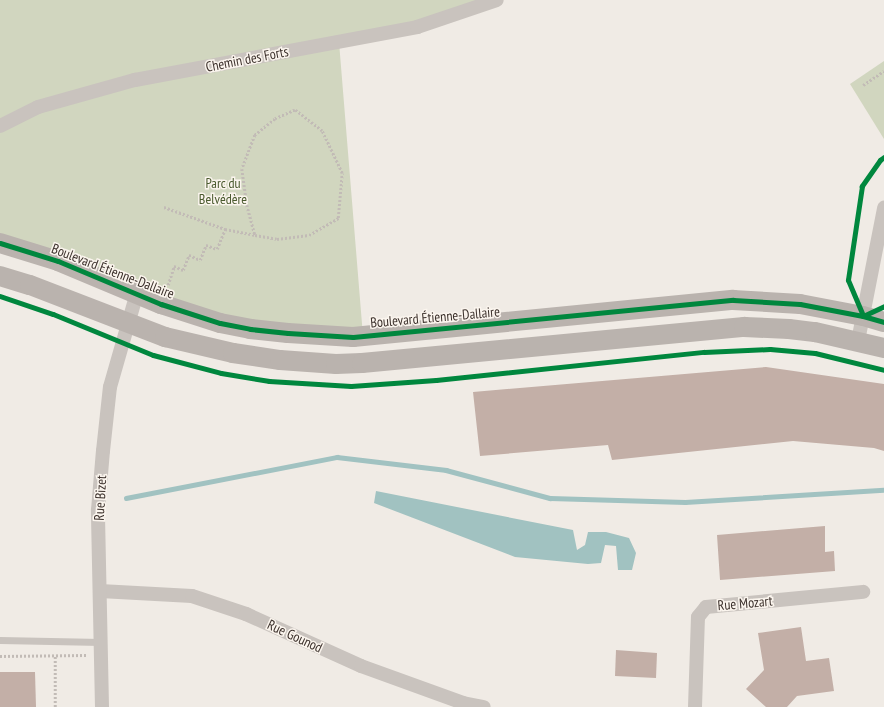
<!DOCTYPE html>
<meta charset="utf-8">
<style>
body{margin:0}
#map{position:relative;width:884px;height:707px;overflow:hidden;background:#f0ebe5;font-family:"PT Sans Narrow",sans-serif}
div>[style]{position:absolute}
.green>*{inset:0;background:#d1d6bf}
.water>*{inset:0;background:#a1c2c1}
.stream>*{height:4.5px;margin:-2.25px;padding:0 2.25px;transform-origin:2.25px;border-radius:2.25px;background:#a1c2c1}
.building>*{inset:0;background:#c3afa7}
.path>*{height:2.5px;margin-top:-1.25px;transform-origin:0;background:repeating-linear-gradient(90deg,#c2bbb6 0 2px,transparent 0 4px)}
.lane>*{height:7px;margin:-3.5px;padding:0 3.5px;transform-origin:3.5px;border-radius:3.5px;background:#c9c3be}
.street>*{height:14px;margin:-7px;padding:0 7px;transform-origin:7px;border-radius:7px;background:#c9c3be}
.secondary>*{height:20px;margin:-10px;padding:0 10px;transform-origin:10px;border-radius:10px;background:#bab3ae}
.cycleway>*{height:5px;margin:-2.5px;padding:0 2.5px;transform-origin:2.5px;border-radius:2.5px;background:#00873e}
span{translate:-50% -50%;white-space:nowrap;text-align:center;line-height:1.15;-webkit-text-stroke:3px #fbf5ee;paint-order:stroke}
.street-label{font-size:14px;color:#3b302b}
.park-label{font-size:14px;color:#4a5a2e}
</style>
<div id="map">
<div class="green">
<i style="clip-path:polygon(0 0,483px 0,417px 27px,339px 42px,363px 336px,250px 329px,0 243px)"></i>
<i style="clip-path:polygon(884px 61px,884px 139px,850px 84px)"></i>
</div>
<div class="water">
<i style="clip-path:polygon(376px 491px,573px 530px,577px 550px,585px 545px,588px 532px,606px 532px,629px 538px,636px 553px,632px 570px,618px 570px,616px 546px,605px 545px,601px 563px,588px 564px,515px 557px,374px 503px)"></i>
</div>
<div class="stream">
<i style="left:126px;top:498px;width:215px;rotate:-11deg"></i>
<i style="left:337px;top:457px;width:110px;rotate:6.8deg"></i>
<i style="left:446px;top:470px;width:108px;rotate:15.1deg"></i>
<i style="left:550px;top:498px;width:135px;rotate:1.7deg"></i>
<i style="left:685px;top:502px;width:199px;rotate:-3.5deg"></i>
</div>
<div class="building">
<i style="clip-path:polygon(766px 367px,884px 384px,884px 451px,874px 448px,793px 441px,612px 460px,608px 445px,480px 456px,473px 392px)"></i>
<i style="clip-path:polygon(825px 526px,825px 552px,834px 551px,835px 571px,720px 580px,717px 535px)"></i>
<i style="clip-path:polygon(801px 627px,806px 661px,829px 658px,834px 691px,797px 696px,787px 707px,766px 707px,746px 689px,764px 670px,758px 633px)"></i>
<i style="clip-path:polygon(616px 650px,657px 653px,656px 678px,615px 676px)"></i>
<i style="clip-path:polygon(0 672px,35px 672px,36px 707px,0 707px)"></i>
</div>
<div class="path">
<i style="left:863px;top:85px;width:25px;rotate:-34deg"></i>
<i style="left:164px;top:207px;width:65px;rotate:19.8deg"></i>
<i style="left:225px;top:229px;width:31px;rotate:11deg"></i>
<i style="left:255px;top:235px;width:22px;rotate:10deg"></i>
<i style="left:277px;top:239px;width:32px;rotate:-7deg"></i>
<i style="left:309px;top:235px;width:34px;rotate:-30deg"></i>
<i style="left:338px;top:218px;width:45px;rotate:-84.9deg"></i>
<i style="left:342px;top:173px;width:47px;rotate:-115.5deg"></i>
<i style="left:322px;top:131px;width:34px;rotate:-142deg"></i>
<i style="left:295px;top:110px;width:22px;rotate:156deg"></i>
<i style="left:275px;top:119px;width:26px;rotate:141deg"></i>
<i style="left:255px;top:135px;width:36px;rotate:111deg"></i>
<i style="left:242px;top:169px;width:36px;rotate:82deg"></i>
<i style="left:247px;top:205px;width:31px;rotate:75deg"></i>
<i style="left:168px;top:285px;width:20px;rotate:-72deg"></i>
<i style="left:174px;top:266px;width:10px;rotate:24deg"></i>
<i style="left:183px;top:270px;width:16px;rotate:-68deg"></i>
<i style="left:189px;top:255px;width:12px;rotate:24deg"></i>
<i style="left:200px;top:260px;width:16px;rotate:-68deg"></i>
<i style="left:206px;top:245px;width:12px;rotate:20deg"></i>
<i style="left:217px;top:249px;width:22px;rotate:-68deg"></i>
<i style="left:0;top:656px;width:87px;rotate:-0.7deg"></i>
<i style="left:55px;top:707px;width:51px;rotate:-90deg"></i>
</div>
<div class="lane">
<i style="left:0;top:640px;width:101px;rotate:1.1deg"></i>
</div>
<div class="street">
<i style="left:0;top:126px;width:42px;rotate:-26.6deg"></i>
<i style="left:38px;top:107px;width:101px;rotate:-15.6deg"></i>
<i style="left:135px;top:80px;width:287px;rotate:-10.6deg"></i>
<i style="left:417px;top:27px;width:84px;rotate:-18.6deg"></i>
<i style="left:858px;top:341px;width:136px;rotate:-78.9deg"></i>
<i style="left:100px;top:591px;width:92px;rotate:3.1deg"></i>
<i style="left:192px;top:596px;width:57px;rotate:18.4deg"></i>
<i style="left:246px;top:614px;width:126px;rotate:24.3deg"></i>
<i style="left:361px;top:666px;width:109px;rotate:19.9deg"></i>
<i style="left:463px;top:703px;width:21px;rotate:11deg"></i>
<i style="left:102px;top:707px;width:197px;rotate:-91.2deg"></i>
<i style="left:98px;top:510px;width:59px;rotate:-85.2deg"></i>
<i style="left:103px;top:451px;width:64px;rotate:-83.8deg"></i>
<i style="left:110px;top:387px;width:98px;rotate:-74deg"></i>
<i style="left:695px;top:707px;width:90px;rotate:-88.1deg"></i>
<i style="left:698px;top:617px;width:13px;rotate:-51deg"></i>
<i style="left:706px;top:607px;width:158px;rotate:-5.5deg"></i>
</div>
<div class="secondary">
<i style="left:0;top:243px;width:61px;rotate:17.2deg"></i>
<i style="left:58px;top:261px;width:112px;rotate:22.7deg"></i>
<i style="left:161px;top:304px;width:62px;rotate:17.9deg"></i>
<i style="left:220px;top:323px;width:31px;rotate:11deg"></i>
<i style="left:250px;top:329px;width:38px;rotate:6deg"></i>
<i style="left:288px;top:333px;width:65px;rotate:3.5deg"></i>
<i style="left:353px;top:337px;width:382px;rotate:-5.6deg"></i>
<i style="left:733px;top:300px;width:67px;rotate:3.4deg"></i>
<i style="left:800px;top:304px;width:64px;rotate:10.8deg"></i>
<i style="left:863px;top:316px;width:22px;rotate:16deg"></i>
<i style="left:0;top:276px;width:31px;rotate:17deg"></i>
<i style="left:30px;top:285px;width:145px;rotate:21.1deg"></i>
<i style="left:165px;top:337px;width:70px;rotate:13.2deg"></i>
<i style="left:233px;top:353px;width:48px;rotate:8.5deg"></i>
<i style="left:280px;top:360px;width:56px;rotate:4.1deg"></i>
<i style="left:336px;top:364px;width:26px;rotate:-2deg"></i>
<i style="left:362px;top:363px;width:384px;rotate:-5.4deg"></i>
<i style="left:744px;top:327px;width:45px;rotate:2.5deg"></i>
<i style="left:789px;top:329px;width:26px;rotate:7deg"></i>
<i style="left:815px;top:332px;width:71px;rotate:13.1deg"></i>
</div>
<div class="cycleway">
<i style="left:884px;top:157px;width:5px;rotate:143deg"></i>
<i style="left:880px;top:160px;width:32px;rotate:125deg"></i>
<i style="left:862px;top:186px;width:95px;rotate:98.5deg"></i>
<i style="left:848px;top:280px;width:39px;rotate:67deg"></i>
<i style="left:863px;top:316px;width:23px;rotate:-25deg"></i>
<i style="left:0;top:243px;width:61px;rotate:17.2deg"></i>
<i style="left:58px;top:261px;width:112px;rotate:22.7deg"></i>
<i style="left:161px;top:304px;width:62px;rotate:17.9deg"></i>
<i style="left:220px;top:323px;width:31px;rotate:11deg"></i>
<i style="left:250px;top:329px;width:38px;rotate:6deg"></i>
<i style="left:288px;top:333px;width:65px;rotate:3.5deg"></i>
<i style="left:353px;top:337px;width:382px;rotate:-5.6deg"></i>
<i style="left:733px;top:300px;width:67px;rotate:3.4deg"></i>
<i style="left:800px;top:304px;width:64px;rotate:10.8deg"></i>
<i style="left:863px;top:316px;width:22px;rotate:16deg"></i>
<i style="left:0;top:296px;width:56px;rotate:18.8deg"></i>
<i style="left:53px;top:314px;width:108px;rotate:22.3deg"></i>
<i style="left:153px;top:355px;width:70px;rotate:14.8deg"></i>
<i style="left:221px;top:373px;width:49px;rotate:9.5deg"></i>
<i style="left:269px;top:381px;width:82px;rotate:3.5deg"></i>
<i style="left:351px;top:386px;width:85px;rotate:-4deg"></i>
<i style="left:436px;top:380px;width:269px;rotate:-6deg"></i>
<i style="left:704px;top:352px;width:66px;rotate:-2.6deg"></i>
<i style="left:770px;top:349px;width:45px;rotate:5.1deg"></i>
<i style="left:815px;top:353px;width:71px;rotate:13.8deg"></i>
</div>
<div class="street-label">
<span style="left:247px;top:59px;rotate:-11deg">Chemin des Forts</span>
<span style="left:113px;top:271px;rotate:21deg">Boulevard Étienne-Dallaire</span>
<span style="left:435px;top:317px;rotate:-5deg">Boulevard Étienne-Dallaire</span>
<span style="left:100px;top:498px;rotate:-87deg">Rue Bizet</span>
<span style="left:745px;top:603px;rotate:-5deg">Rue Mozart</span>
<span style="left:295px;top:636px;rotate:25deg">Rue Gounod</span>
</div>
<div class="park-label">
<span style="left:223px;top:191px">Parc du<br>Belvédère</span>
</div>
</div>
